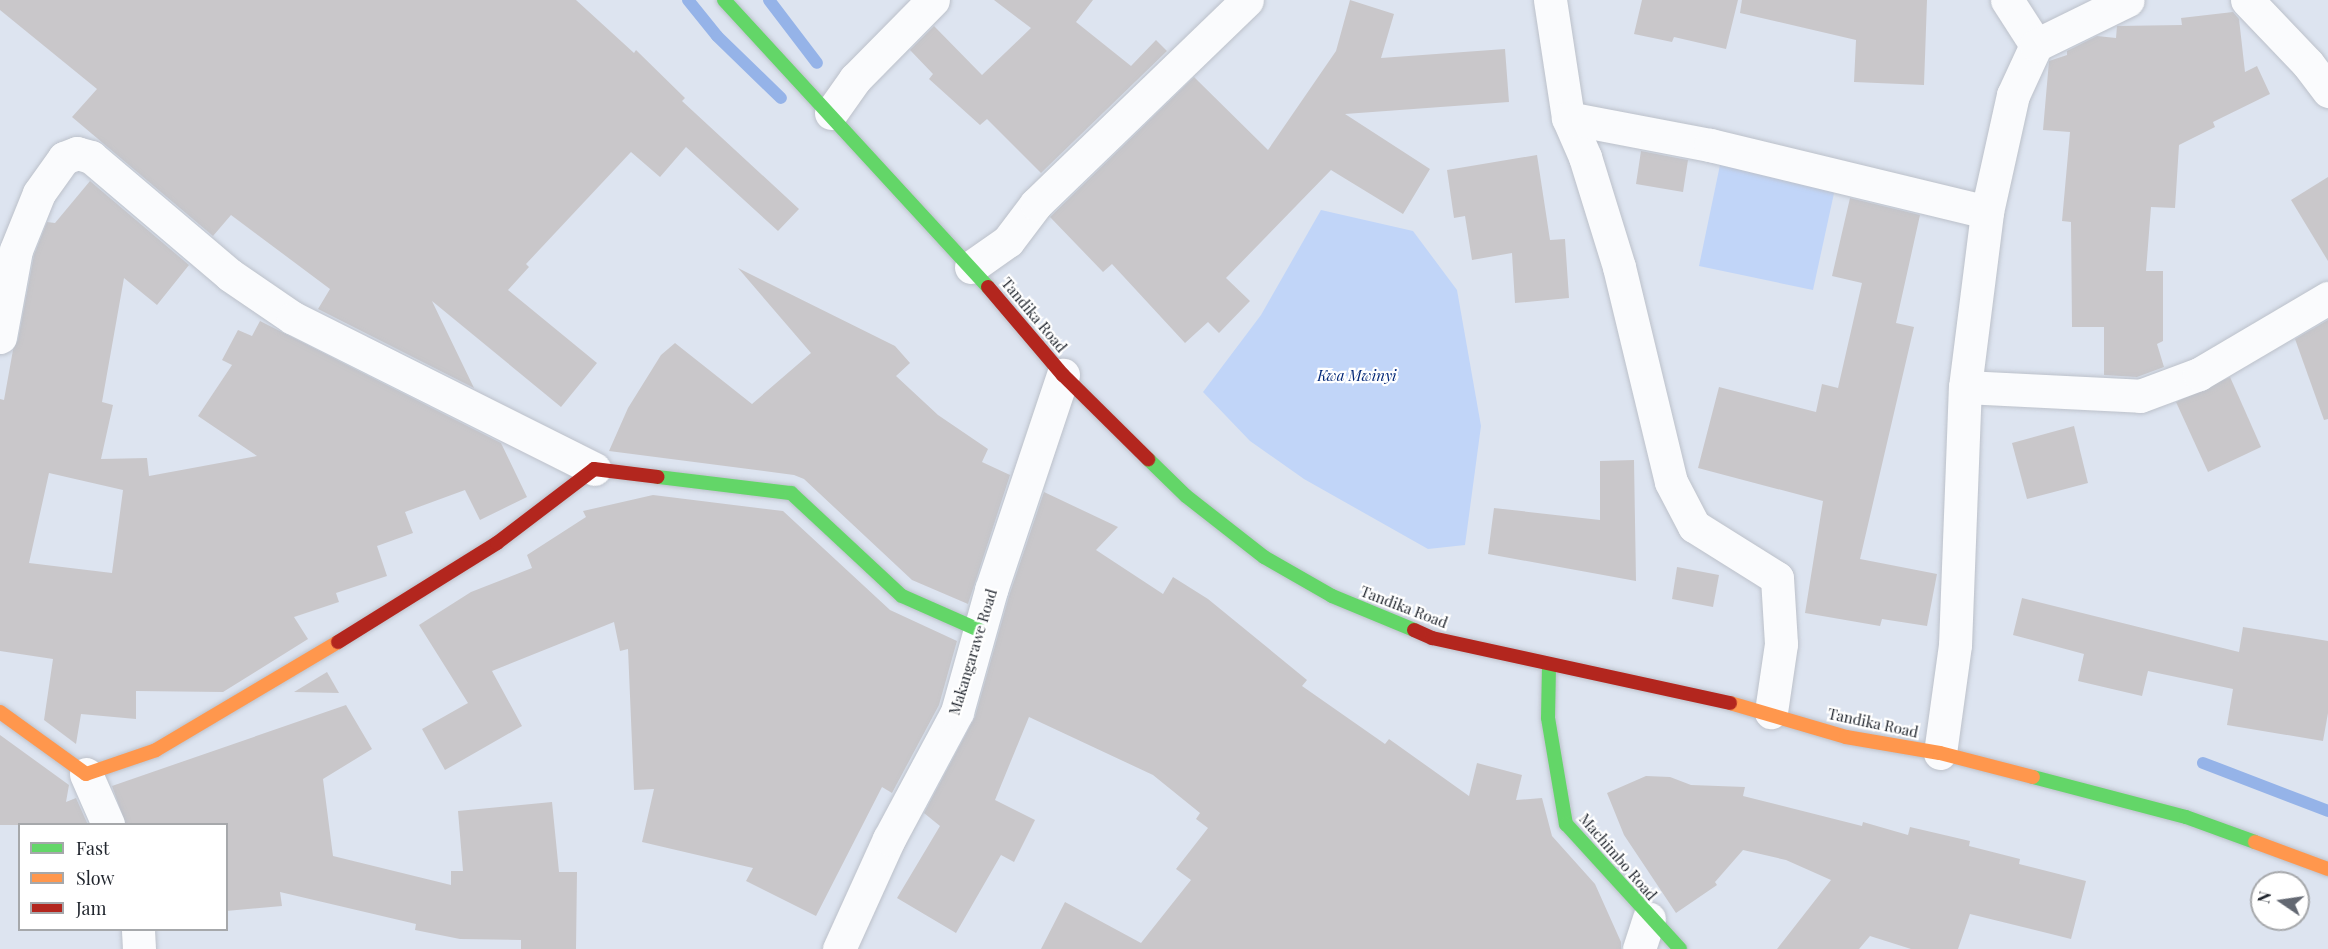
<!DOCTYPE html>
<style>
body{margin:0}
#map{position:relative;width:2328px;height:949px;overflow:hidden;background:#dde4f0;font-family:"Playfair Display",serif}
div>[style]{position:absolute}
.green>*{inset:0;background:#c1d5f8}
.stream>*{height:12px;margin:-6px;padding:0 6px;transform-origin:6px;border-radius:6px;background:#95b3e8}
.building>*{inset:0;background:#c9c7ca}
.roads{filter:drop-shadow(0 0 2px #bcc1ca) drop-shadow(0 0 2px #bcc1ca)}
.street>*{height:33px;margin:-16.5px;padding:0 16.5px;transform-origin:16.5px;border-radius:16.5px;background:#fafbfd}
.fast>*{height:14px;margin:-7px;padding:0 7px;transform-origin:7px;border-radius:7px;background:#63d668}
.slow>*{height:14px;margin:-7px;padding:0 7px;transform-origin:7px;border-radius:7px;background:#ff974d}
.jam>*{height:14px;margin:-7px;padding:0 7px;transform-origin:7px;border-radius:7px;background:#b3261e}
span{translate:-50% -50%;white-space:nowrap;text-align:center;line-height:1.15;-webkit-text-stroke:4.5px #fff;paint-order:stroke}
.street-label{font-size:15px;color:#21262e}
.park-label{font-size:15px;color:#002677;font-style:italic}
.legend{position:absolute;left:18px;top:823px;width:210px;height:108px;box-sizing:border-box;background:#fff;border:2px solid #a6a8ab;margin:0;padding:8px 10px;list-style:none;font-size:18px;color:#21262e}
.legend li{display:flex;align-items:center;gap:12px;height:30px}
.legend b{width:30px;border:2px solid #a6a8ab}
.north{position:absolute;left:2250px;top:871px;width:60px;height:60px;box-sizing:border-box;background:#fff;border:2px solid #a6a8ab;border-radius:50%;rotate:283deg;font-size:16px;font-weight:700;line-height:24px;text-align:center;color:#21262e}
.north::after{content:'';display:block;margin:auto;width:21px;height:27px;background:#636872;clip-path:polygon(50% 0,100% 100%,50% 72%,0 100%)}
</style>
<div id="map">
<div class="green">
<i style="clip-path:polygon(1720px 165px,1836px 184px,1813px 290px,1699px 266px)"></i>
<i style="clip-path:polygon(1321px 210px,1413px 231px,1457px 290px,1481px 426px,1465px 545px,1428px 549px,1304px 479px,1250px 441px,1203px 392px,1261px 315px)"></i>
</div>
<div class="stream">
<i style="left:688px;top:0;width:46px;rotate:51.1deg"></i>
<i style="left:717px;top:36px;width:89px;rotate:44.1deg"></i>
<i style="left:769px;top:0;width:79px;rotate:52.7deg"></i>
<i style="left:2203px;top:763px;width:134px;rotate:21deg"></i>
</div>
<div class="building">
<i style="clip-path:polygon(0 0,576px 0,634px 53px,636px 50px,685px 98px,682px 101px,799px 209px,778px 231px,686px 147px,660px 177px,631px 152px,526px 264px,529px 267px,508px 290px,597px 363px,561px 407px,432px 301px,474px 388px,318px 309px,330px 289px,231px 215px,213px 236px,72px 117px,97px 89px,0 10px)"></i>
<i style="clip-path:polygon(994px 0,1093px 0,1076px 22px,1131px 66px,1156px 40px,1167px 51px,1041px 173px,987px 119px,980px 125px,929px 79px,933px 74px,910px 50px,934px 26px,982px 75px,1031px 28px)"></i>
<i style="clip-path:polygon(1350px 0,1394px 14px,1381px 58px,1505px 49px,1509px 102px,1345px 114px,1430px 169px,1403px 214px,1331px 170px,1226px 278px,1250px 301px,1219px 333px,1208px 322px,1185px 343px,1112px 264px,1103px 272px,1050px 217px,1194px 77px,1268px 150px,1336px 51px)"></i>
<i style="clip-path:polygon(1642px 0,1738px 0,1726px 49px,1674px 37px,1672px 42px,1634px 34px)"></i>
<i style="clip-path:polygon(1742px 0,1927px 0,1924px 85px,1854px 82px,1856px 40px,1740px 13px)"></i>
<i style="clip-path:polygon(2233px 12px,2239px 19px,2245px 72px,2257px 66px,2270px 94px,2213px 122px,2215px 127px,2179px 145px,2175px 208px,2151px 207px,2146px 271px,2163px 271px,2163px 341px,2157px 344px,2164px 367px,2137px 377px,2104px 375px,2104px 327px,2072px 327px,2071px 222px,2062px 221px,2070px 132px,2043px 130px,2049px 61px,2067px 55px,2067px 51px,2097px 36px,2116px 38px,2117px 26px,2182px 25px,2181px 18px)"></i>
<i style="clip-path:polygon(1641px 151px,1688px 160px,1683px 192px,1636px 184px)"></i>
<i style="clip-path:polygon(1537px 155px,1550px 240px,1565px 239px,1569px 298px,1515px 303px,1512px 253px,1472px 260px,1465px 216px,1454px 218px,1447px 170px)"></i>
<i style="clip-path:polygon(2328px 177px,2328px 261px,2291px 200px)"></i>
<i style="clip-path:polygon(evenodd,90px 181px,189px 265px,157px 305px,124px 278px,102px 402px,113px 405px,101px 459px,147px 458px,149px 476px,257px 456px,198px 416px,232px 365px,222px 360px,238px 330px,252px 336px,260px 321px,501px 443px,527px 497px,480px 520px,465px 490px,405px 512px,413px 533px,377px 546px,387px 576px,336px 593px,339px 602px,294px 617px,308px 639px,223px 692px,136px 691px,136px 719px,81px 714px,76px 744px,44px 720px,53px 659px,0 651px,0 399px,4px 400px,13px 350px,18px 340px,34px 255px,47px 222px,55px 223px,90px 181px,49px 473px,123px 490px,112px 573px,29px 563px,49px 473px)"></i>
<i style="clip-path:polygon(1850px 198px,1920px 215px,1896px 323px,1914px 327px,1860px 559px,1937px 574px,1927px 626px,1882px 619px,1880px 626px,1805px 613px,1823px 501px,1698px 468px,1719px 387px,1816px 412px,1822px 384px,1838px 388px,1862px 283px,1832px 276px)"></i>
<i style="clip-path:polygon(738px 268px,895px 346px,910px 363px,896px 376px,938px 415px,988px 449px,982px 462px,1010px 475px,968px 604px,912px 580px,804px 479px,794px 475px,609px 451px,628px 408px,661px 355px,675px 343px,752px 404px,811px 353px)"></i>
<i style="clip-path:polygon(2328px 320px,2328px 419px,2324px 420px,2295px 339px)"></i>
<i style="clip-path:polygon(2230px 377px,2261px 447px,2208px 472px,2176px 402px)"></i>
<i style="clip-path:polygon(2074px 426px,2088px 483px,2027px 499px,2012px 443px)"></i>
<i style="clip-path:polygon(1634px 460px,1636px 581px,1488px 554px,1494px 508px,1600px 520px,1600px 461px)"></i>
<i style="clip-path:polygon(1044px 492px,1118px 527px,1096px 550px,1163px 594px,1173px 577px,1208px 599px,1307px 680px,1302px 686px,1385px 744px,1389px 739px,1469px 796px,1477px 763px,1522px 775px,1516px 800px,1542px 798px,1552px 836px,1595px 884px,1621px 942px,1621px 949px,1041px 949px,1065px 902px,1141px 943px,1191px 880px,1176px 869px,1208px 828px,1196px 819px,1200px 813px,1153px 775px,1029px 717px,995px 800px,1035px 820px,1014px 862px,1001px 855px,956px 933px,897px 898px,940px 826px,924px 813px,975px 717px,1009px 596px)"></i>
<i style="clip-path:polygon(653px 495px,783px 511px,890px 610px,957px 641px,939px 705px,892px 793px,882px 787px,816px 916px,746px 881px,753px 868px,642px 842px,654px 789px,634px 790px,628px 649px,620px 651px,614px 622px,492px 671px,522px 726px,445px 770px,422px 729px,468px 703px,419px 625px,471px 592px,532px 568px,527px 555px,586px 517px,583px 511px)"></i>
<i style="clip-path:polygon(1677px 567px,1719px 575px,1713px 607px,1672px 599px)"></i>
<i style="clip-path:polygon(2022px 598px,2239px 652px,2243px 627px,2328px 641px,2328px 713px,2323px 741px,2227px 725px,2233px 689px,2148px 671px,2142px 696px,2078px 681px,2084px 654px,2013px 635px)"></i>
<i style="clip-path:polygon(327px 672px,339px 693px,294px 692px)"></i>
<i style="clip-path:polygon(346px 705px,372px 749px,323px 779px,333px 856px,451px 885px,451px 871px,463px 871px,458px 811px,552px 802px,559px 872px,577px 872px,576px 949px,521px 949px,521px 940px,460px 939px,415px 930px,416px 924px,280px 892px,282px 906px,226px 911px,226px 825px,126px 825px,112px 786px)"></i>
<i style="clip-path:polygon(0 735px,69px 785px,66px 802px,76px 798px,88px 825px,0 825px)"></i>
<i style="clip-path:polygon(1646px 776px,1670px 777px,1691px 785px,1745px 787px,1743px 796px,1862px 826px,1863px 822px,1908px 835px,1910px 827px,1970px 841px,1969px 846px,2020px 859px,2019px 864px,2086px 881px,2071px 939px,1970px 914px,1958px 949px,1911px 949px,1870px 936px,1859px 949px,1777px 949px,1831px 880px,1786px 860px,1743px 850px,1715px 882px,1717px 885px,1676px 913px,1624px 835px,1607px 793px)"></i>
</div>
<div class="roads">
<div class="street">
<i style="left:1550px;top:0;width:119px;rotate:81.3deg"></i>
<i style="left:1568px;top:118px;width:43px;rotate:66.4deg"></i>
<i style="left:1585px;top:157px;width:115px;rotate:72.8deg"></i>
<i style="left:1619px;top:267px;width:221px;rotate:76.4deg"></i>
<i style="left:1671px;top:482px;width:50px;rotate:62.4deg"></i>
<i style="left:1694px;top:526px;width:98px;rotate:32.1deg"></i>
<i style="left:1777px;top:578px;width:66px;rotate:86.5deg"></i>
<i style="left:1781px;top:644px;width:69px;rotate:98.4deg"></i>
<i style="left:2007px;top:0;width:54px;rotate:57.2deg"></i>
<i style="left:2247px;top:0;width:88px;rotate:46.4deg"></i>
<i style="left:2308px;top:64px;width:34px;rotate:53deg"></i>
<i style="left:831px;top:113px;width:42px;rotate:-54.8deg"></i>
<i style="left:855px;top:79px;width:111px;rotate:-45.4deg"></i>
<i style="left:1568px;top:118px;width:145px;rotate:10.8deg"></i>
<i style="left:1710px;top:145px;width:285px;rotate:13.6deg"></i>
<i style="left:971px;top:267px;width:45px;rotate:-35.1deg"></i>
<i style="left:1008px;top:241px;width:46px;rotate:-52.9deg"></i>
<i style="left:1036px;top:204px;width:293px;rotate:-44deg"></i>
<i style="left:0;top:337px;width:88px;rotate:-79.6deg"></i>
<i style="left:16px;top:250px;width:61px;rotate:-68deg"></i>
<i style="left:39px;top:193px;width:43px;rotate:-54.5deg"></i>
<i style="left:64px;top:158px;width:14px;rotate:-21deg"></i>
<i style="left:77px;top:153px;width:15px;rotate:16deg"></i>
<i style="left:91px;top:157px;width:182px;rotate:40.3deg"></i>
<i style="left:230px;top:275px;width:76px;rotate:34.3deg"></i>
<i style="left:293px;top:318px;width:337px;rotate:26.6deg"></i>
<i style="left:1965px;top:387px;width:175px;rotate:2.9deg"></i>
<i style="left:2140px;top:396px;width:63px;rotate:-20.4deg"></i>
<i style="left:2199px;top:374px;width:150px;rotate:-30.5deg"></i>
<i style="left:1940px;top:753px;width:109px;rotate:-82.1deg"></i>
<i style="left:1955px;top:645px;width:258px;rotate:-87.8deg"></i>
<i style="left:1965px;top:387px;width:176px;rotate:-82.8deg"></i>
<i style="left:1987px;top:212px;width:120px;rotate:-77.5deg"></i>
<i style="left:2013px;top:95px;width:55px;rotate:-65.3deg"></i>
<i style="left:2036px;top:45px;width:102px;rotate:-26.1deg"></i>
<i style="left:86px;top:774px;width:55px;rotate:66.3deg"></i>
<i style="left:138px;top:930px;width:19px;rotate:87deg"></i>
<i style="left:839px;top:949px;width:121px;rotate:-65.6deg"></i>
<i style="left:889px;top:839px;width:144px;rotate:-61.8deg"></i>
<i style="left:957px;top:712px;width:127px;rotate:-74.4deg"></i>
<i style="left:991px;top:590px;width:227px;rotate:-71.5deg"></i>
<i style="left:1639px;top:949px;width:32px;rotate:-72deg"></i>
</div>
<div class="fast">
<i style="left:724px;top:0;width:390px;rotate:47.4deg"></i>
<i style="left:1148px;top:459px;width:53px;rotate:44.2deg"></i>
<i style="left:1186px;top:496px;width:99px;rotate:38deg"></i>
<i style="left:1264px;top:557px;width:78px;rotate:29.8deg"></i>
<i style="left:1332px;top:596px;width:89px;rotate:22.5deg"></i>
<i style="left:658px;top:477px;width:134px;rotate:6.9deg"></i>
<i style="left:791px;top:493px;width:151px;rotate:42.9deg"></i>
<i style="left:902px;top:596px;width:84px;rotate:23.8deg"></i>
<i style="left:1549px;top:666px;width:52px;rotate:91.1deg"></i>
<i style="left:1548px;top:718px;width:108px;rotate:80.4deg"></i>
<i style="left:1566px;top:824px;width:169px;rotate:47.6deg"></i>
<i style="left:2033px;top:777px;width:158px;rotate:14.7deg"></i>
<i style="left:2186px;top:817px;width:73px;rotate:19.9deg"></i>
</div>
<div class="slow">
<i style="left:1730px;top:703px;width:121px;rotate:16.3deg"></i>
<i style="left:1846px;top:737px;width:95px;rotate:9.7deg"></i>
<i style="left:1940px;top:753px;width:96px;rotate:14.5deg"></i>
<i style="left:0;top:712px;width:106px;rotate:35.8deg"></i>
<i style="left:86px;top:774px;width:74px;rotate:-18.9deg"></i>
<i style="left:156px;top:750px;width:212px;rotate:-30.7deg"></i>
<i style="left:2255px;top:842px;width:78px;rotate:20.3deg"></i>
</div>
<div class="jam">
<i style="left:988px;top:287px;width:116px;rotate:49.6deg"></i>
<i style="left:1063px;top:375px;width:120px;rotate:44.7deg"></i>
<i style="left:1414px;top:630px;width:20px;rotate:24deg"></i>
<i style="left:1432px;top:638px;width:305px;rotate:12.3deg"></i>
<i style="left:338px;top:642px;width:187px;rotate:-31.9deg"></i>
<i style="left:497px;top:543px;width:122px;rotate:-37.3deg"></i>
<i style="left:594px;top:469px;width:64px;rotate:7.1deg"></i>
</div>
</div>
<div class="street-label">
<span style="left:1034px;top:315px;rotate:50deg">Tandika Road</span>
<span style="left:1404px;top:607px;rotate:21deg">Tandika Road</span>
<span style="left:973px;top:652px;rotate:-73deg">Makangarawe Road</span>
<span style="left:1873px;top:723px;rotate:12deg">Tandika Road</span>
<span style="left:1618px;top:857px;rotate:49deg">Machimbo Road</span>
</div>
<div class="park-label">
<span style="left:1357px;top:376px">Kwa Mwinyi</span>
</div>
<ul class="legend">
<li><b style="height:8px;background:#63d668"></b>Fast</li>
<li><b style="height:8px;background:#ff974d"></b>Slow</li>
<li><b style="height:8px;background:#b3261e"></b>Jam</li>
</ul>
<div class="north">N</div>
</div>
